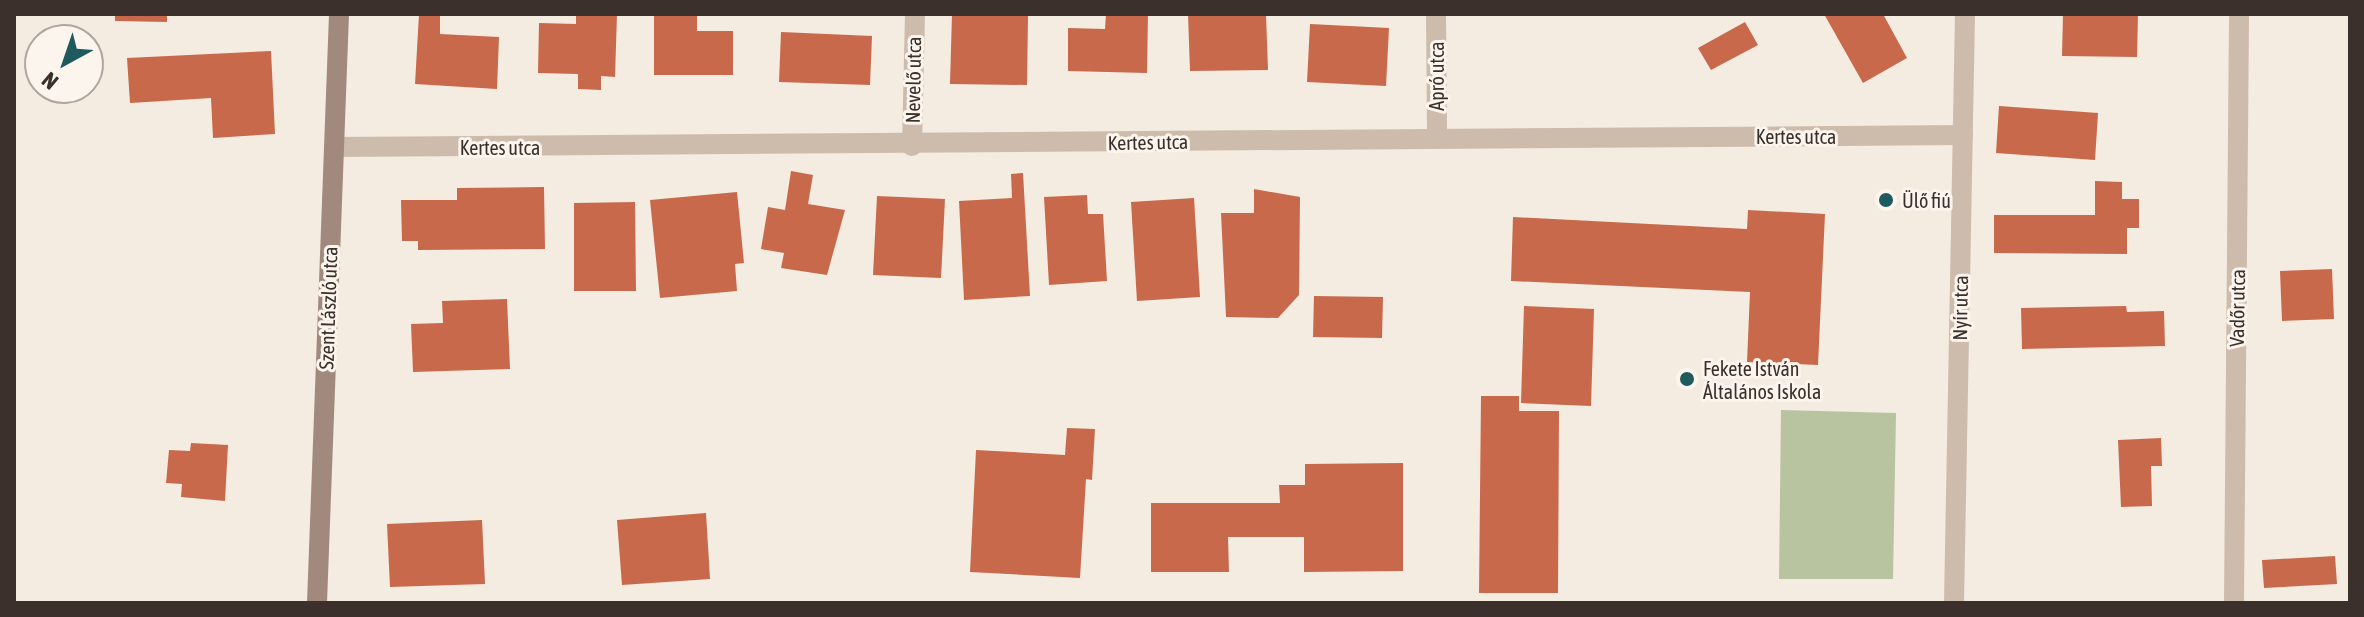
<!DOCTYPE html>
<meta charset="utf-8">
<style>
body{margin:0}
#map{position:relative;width:2364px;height:617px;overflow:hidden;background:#f4ebe1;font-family:"Asap Condensed",sans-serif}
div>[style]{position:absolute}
.green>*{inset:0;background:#b8c4a0}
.building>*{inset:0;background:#c8694b}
.street>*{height:20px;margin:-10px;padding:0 10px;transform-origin:10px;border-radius:10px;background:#cdbbac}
.secondary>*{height:20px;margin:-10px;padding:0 10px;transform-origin:10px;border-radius:10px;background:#a18a7d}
.dots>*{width:22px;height:22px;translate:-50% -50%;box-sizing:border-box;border:4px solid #fbf5ee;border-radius:50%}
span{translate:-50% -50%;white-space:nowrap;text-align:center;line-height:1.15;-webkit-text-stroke:6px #fbf5ee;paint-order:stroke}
.street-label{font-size:20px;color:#3b302b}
.poi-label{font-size:20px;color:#3b302b}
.left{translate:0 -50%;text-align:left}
.frame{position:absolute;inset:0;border:16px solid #3b302b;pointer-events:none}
.north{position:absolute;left:24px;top:24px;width:80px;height:80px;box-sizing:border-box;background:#fbf5ee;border:2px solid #aea6a0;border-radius:50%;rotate:220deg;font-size:22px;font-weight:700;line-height:32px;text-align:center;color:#3b302b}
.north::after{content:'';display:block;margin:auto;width:28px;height:36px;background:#1f5a5e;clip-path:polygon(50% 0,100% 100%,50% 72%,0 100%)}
</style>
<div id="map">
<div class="green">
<i style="clip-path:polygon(1781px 410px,1896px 413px,1893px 579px,1779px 579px)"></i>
</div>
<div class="building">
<i style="clip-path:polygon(115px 14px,167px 14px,167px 22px,115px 21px)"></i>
<i style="clip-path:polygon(419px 14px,440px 14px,440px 34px,499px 37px,497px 89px,415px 84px)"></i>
<i style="clip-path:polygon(576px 14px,617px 14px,615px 77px,601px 76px,601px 90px,578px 89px,578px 74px,538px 73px,539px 23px,576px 24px)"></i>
<i style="clip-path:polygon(654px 14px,697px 14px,697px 31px,733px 31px,733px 75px,654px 75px)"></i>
<i style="clip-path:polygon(952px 14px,1028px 15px,1027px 85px,950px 84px)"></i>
<i style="clip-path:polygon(1106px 14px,1148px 14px,1147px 73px,1068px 71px,1068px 28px,1105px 29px)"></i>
<i style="clip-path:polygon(1188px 14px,1266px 14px,1268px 70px,1190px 71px)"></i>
<i style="clip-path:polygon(1824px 14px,1883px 14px,1907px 58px,1863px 83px)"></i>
<i style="clip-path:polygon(2063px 14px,2138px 14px,2137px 57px,2062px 56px)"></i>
<i style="clip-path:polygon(1745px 22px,1758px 45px,1711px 70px,1698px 48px)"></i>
<i style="clip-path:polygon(1310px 24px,1389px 28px,1386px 86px,1307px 82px)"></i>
<i style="clip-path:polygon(781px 32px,872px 36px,870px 85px,779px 82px)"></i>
<i style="clip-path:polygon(271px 51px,275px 134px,213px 138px,211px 98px,130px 103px,127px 58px)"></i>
<i style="clip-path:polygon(1999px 106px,2098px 113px,2095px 160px,1996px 153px)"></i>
<i style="clip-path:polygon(791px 171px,813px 175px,808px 204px,845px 210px,827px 275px,781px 268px,784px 253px,761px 249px,768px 207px,785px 210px)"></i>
<i style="clip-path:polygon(1023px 173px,1030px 296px,964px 300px,959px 201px,1012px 198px,1011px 174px)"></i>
<i style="clip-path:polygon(2095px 181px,2122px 182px,2122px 199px,2139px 199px,2139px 228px,2127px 228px,2127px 254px,1994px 253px,1994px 215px,2095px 215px)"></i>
<i style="clip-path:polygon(544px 187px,545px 249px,418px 250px,418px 241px,402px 241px,401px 200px,457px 200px,457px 188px)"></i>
<i style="clip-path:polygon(1254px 189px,1300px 197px,1299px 295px,1278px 318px,1226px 317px,1221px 213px,1254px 213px)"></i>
<i style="clip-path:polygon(737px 192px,744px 263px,735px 264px,737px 291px,660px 298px,650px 200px)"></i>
<i style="clip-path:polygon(1087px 195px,1088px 214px,1103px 214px,1107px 281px,1049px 285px,1044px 197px)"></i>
<i style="clip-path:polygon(877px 196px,945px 199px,941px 278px,873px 275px)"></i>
<i style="clip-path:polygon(1194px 198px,1200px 297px,1137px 301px,1131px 202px)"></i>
<i style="clip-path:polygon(635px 202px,636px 291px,574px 291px,574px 203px)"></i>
<i style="clip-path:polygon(1748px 210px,1825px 214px,1818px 365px,1747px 362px,1750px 292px,1511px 281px,1513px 217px,1747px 229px)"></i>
<i style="clip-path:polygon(2332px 269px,2334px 319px,2282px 321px,2280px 271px)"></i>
<i style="clip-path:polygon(1314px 296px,1383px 297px,1382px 338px,1313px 337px)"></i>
<i style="clip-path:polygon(507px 299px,510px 369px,413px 372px,411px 324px,443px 323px,442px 301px)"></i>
<i style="clip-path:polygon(1524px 306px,1594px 309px,1591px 406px,1521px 403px)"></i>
<i style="clip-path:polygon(2126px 306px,2127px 312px,2164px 311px,2165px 346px,2022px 349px,2021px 308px)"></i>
<i style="clip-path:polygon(1481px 396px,1519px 396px,1519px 411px,1559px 411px,1558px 593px,1479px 593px)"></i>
<i style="clip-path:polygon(1067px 428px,1095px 429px,1092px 480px,1086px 479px,1080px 578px,970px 572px,976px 450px,1065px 455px)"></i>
<i style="clip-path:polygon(2161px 438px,2162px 466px,2151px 466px,2152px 506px,2121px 507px,2118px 440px)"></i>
<i style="clip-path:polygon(191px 443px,228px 445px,225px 501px,181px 497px,182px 484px,166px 483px,169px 450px,190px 451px)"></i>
<i style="clip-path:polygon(1403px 463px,1403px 571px,1304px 572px,1304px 537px,1228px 537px,1229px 572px,1151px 572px,1151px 503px,1280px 503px,1279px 485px,1305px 485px,1305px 464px)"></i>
<i style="clip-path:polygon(706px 513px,710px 579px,622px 585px,617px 520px)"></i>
<i style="clip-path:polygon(482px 520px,485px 584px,390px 587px,387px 524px)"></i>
<i style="clip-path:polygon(2335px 556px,2337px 584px,2264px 588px,2262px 560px)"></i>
</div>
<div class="street">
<i style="left:1436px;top:14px;width:124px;rotate:89.5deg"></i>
<i style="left:912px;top:146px;width:132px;rotate:-88.7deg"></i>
<i style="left:334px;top:147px;width:1629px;rotate:-0.42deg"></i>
<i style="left:1954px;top:603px;width:589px;rotate:-88.93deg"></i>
<i style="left:2234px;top:603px;width:589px;rotate:-89.51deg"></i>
</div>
<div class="secondary">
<i style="left:317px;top:603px;width:589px;rotate:-87.86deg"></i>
</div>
<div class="dots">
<i style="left:1886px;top:200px;background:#1f5a5e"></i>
<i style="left:1687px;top:379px;background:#1f5a5e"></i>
</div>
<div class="street-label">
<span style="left:1436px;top:76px;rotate:-90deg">Apró utca</span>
<span style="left:913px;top:80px;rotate:-89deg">Nevelő utca</span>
<span style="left:1796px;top:136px">Kertes utca</span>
<span style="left:1148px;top:142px;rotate:-1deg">Kertes utca</span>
<span style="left:500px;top:147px">Kertes utca</span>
<span style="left:328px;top:308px;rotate:-88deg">Szent László utca</span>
<span style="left:1960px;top:308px;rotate:-89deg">Nyír utca</span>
<span style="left:2237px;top:308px;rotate:-89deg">Vadőr utca</span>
</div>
<div class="poi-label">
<span class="left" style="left:1902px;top:200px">Ülő fiú</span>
<span class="left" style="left:1703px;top:380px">Fekete István<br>Általános Iskola</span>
</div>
<div class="frame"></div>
<div class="north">N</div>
</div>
